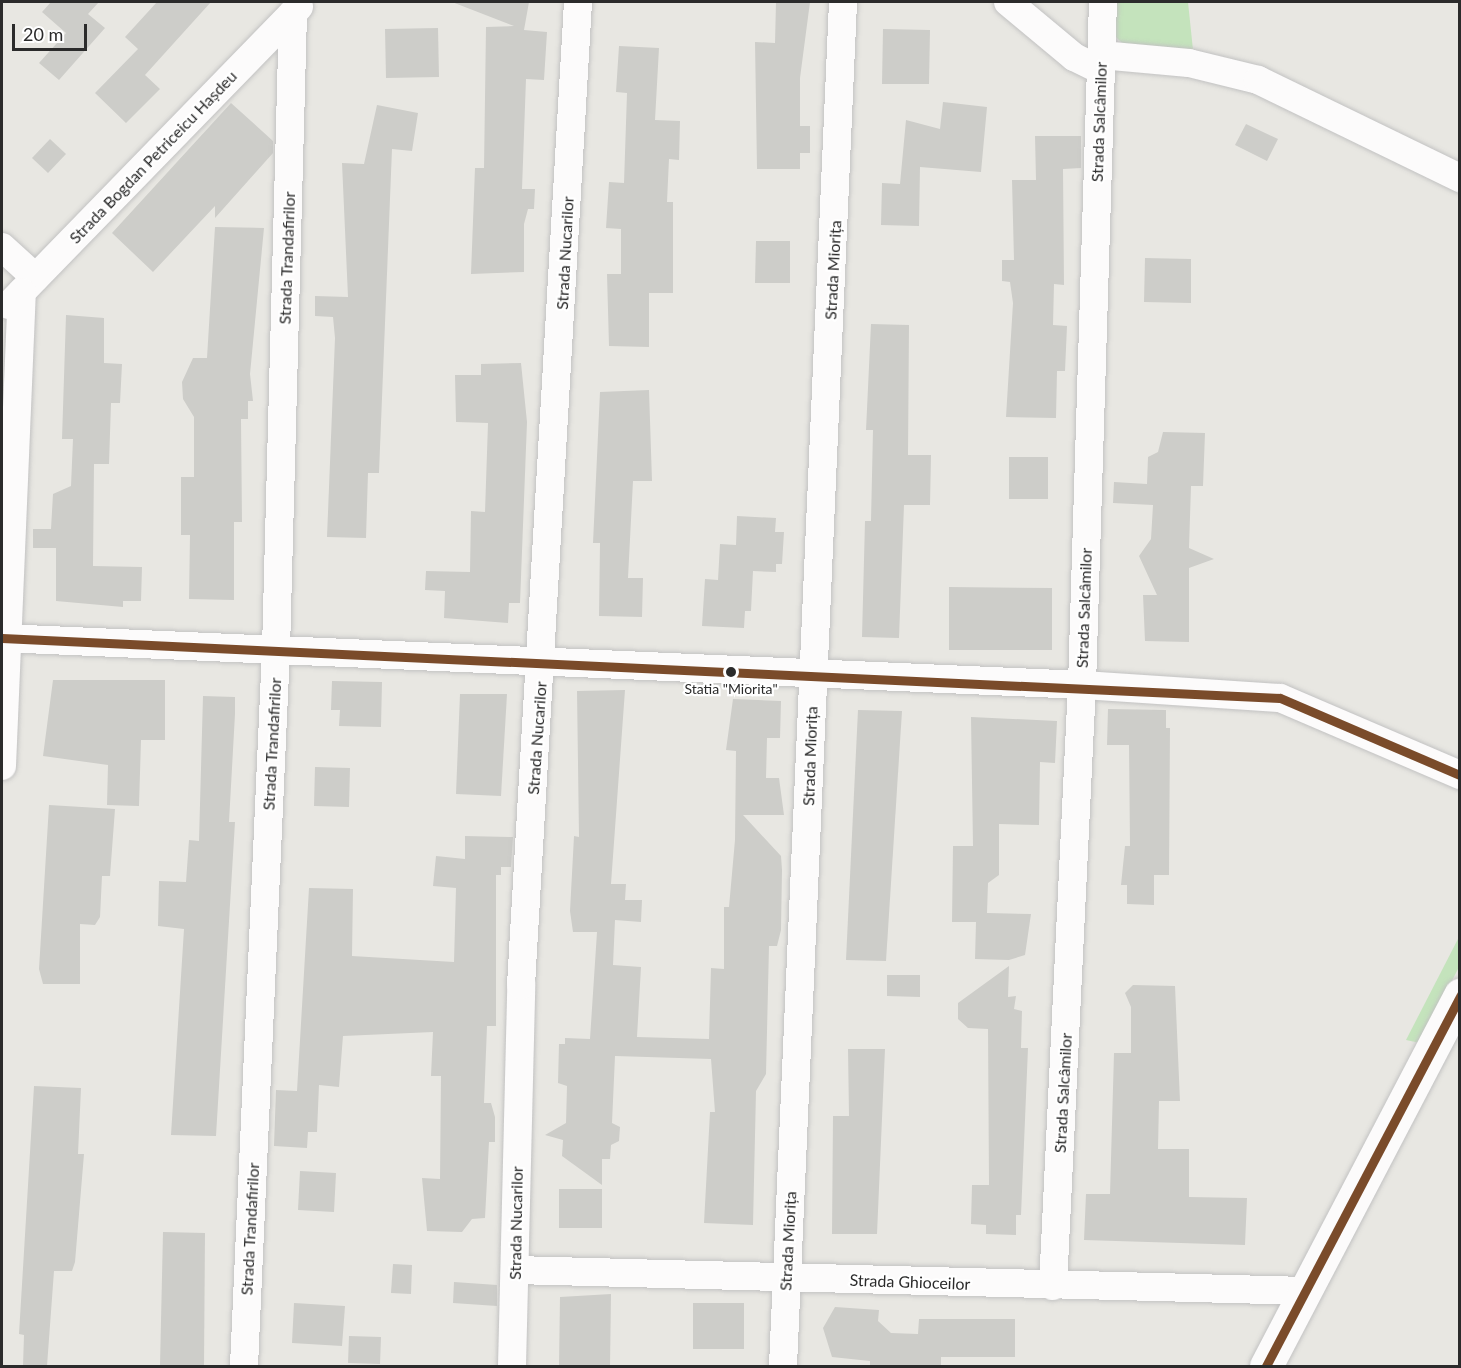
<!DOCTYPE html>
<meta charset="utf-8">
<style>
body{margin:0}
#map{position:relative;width:1461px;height:1368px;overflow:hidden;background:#e8e7e2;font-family:Lato,sans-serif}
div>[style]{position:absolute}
.green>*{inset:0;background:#c4e3bc}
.building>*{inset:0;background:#cdcdc9}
.roads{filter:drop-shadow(0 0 2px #c2c2c2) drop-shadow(0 0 2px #c2c2c2)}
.street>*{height:28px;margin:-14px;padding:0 14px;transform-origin:14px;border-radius:14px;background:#fcfbfb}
.secondary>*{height:33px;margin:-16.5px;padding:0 16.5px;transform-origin:16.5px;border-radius:16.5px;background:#fcfbfb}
.bus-1>*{height:9px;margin:-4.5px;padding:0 4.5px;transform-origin:4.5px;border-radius:4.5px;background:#7a4b2a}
.dots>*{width:16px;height:16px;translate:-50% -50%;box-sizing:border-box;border:3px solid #fff;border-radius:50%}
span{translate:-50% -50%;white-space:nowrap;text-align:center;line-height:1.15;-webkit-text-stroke:4.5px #fff;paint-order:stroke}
.bus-label{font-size:14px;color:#2b2b2b}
.street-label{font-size:16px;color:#2b2b2b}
.frame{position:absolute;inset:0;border:3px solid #2b2b2b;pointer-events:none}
.scale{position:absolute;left:12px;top:24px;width:75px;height:27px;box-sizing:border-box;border:3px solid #2b2b2b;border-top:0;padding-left:8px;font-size:18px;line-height:21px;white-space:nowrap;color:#2b2b2b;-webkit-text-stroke:4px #fff;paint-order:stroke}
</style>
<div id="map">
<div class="green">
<i style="clip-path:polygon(1115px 2px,1188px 2px,1193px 50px,1127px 48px,1114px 35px)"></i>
<i style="clip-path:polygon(1459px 937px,1459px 967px,1420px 1043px,1406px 1040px)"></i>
</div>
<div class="building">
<i style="clip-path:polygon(51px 2px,99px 2px,88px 14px,105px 28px,59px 80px,39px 63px,66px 33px,42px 12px)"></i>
<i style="clip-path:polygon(157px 2px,211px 2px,145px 75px,160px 89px,126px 123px,95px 93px,138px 49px,125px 37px)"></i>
<i style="clip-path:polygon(452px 2px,529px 2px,524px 30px,547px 32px,544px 80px,526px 79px,522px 189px,535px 189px,534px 209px,528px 209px,524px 224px,524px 272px,471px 274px,475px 168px,484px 168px,486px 27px,514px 26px)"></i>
<i style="clip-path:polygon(776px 2px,810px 2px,800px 78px,800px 126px,810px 126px,810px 153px,800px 153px,800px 169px,757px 169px,755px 42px,775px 43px)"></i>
<i style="clip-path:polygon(438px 28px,439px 77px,386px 78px,385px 29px)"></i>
<i style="clip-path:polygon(883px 29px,930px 30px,929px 84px,882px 84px)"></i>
<i style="clip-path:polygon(619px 46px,659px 48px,655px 120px,680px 121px,679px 160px,669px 159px,667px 202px,673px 202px,673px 293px,649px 293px,649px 347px,609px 346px,607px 274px,621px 274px,621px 229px,606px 228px,609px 182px,624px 183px,627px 93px,616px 92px)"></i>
<i style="clip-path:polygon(943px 102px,987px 107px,981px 172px,920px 167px,919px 226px,881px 225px,882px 183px,900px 184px,906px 120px,940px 129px)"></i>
<i style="clip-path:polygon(231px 103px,273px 141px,273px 153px,215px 218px,215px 206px,153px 272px,112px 233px)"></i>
<i style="clip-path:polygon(377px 105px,418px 113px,412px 151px,392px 149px,379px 473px,368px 473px,366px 538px,327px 537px,335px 338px,333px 317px,315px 316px,315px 296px,348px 297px,342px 163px,364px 164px)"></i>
<i style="clip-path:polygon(1246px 124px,1278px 139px,1267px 161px,1235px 145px)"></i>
<i style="clip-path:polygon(1035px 136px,1081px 136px,1081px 168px,1063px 169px,1064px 285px,1054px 284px,1053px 325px,1067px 326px,1065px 371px,1057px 371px,1056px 418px,1006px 417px,1013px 303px,1010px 282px,1002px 281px,1002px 260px,1014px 260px,1012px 180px,1036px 180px)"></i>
<i style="clip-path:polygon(50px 139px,66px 154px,48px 173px,32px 158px)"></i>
<i style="clip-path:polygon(215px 227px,264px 228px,250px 374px,253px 401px,248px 401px,248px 419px,241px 419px,242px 522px,234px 522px,234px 600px,189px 599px,190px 535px,181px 535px,181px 477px,194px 477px,194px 417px,183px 399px,182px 382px,193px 358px,207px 358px)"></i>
<i style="clip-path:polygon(756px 241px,790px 241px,790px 283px,755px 283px)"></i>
<i style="clip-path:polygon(1145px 258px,1191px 259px,1191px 303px,1144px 302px)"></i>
<i style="clip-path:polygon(66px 315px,104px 318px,104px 363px,122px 364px,120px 403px,111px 403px,109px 464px,94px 464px,93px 566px,142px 567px,141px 601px,123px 601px,123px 607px,56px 601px,56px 548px,33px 548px,33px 529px,51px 529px,53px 494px,71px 486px,73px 439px,62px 439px)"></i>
<i style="clip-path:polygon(871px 324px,909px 325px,908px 455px,931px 455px,930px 505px,904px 505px,899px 638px,862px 637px,865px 521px,871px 521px,873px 430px,866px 430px)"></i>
<i style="clip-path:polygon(521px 363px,527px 422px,520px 603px,509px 603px,508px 623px,444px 618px,445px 591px,425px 590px,426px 571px,470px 572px,471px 511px,485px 512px,488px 423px,456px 422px,455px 375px,481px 375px,481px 364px)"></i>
<i style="clip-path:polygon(649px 390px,652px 481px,633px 481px,628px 578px,643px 578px,642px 617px,599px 616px,600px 543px,593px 543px,600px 392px)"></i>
<i style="clip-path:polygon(1163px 432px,1205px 433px,1203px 486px,1191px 486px,1189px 548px,1214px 559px,1189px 568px,1189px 642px,1145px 641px,1143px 595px,1157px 595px,1139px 556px,1151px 539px,1153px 505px,1113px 503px,1114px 482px,1147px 484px,1148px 457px,1158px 452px)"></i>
<i style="clip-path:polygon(1009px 457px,1048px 457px,1048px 499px,1009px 499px)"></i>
<i style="clip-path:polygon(737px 516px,776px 518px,775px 532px,784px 532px,782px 564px,776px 564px,776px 572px,753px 571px,751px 611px,745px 611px,744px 628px,702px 626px,705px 579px,718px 580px,720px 544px,736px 545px)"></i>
<i style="clip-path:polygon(949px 587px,1052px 588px,1052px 650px,949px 650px)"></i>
<i style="clip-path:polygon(53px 680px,165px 680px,165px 740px,141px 740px,139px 806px,107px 805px,108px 765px,43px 756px)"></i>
<i style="clip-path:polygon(332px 681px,382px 682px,381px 727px,339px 726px,340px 710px,331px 710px)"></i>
<i style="clip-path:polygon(625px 690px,611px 884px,626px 884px,625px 900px,642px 900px,641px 922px,615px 920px,613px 965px,641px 967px,637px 1037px,709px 1039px,711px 968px,724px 969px,724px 907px,729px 907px,735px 840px,736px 751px,726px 750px,733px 699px,781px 701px,780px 738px,767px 738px,766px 778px,779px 778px,784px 815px,743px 815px,781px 856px,782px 870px,781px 930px,777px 946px,769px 946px,766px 1074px,756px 1091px,753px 1225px,704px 1223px,710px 1112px,715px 1112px,711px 1059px,615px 1056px,612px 1123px,620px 1127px,619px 1141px,611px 1145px,610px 1159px,602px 1159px,602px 1185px,562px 1156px,563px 1140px,545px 1135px,566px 1123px,567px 1086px,558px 1083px,559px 1044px,565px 1044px,565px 1038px,590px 1039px,597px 932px,573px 932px,570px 911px,574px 836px,579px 837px,577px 691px)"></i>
<i style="clip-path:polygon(460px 694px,507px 694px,501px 796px,456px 794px)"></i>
<i style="clip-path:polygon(203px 696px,235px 697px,235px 714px,229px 822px,235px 822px,216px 1136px,171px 1135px,184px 929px,158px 926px,159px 881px,186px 882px,189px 840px,199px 841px)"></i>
<i style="clip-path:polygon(1108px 709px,1166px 710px,1166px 728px,1170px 728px,1169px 875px,1154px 875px,1154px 905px,1127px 904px,1127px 885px,1121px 885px,1125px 846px,1130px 846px,1129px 745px,1107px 745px)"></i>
<i style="clip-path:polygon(858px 710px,902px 711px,886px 961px,846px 960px)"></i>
<i style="clip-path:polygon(971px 717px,1057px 721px,1055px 763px,1040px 762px,1039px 825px,999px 824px,999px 875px,988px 883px,987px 913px,1031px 914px,1025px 955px,1009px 960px,975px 959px,976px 922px,952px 922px,953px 846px,973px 846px)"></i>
<i style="clip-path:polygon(315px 767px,350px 768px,349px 807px,314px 806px)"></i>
<i style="clip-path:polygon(49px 805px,115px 809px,110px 876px,102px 876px,100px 917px,95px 925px,80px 924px,80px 984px,43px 984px,39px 969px)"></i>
<i style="clip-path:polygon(465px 836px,513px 837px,511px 867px,501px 867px,501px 875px,496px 875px,496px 1026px,487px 1026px,484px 1103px,491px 1103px,495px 1117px,495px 1142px,489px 1142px,485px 1218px,472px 1219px,462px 1232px,427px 1231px,422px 1178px,440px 1179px,441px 1076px,431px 1076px,433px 1032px,343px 1036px,339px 1087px,319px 1085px,317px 1132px,308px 1132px,307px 1148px,274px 1146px,276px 1090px,297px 1091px,309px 888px,353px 889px,352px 956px,454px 962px,456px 888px,433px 886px,436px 856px,465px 859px)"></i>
<i style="clip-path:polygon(1009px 966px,1008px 997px,1016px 996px,1014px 1009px,1022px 1011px,1021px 1048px,1028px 1048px,1021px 1215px,1016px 1215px,1016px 1235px,986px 1234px,986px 1225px,971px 1224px,972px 1185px,989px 1185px,988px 1029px,968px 1028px,958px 1019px,958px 1003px)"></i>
<i style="clip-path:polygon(887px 975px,920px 975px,920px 997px,887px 996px)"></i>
<i style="clip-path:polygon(1133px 985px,1175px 986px,1180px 1101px,1159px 1101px,1158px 1149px,1189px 1149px,1189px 1197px,1247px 1198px,1245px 1245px,1084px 1240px,1086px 1194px,1110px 1194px,1114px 1053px,1131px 1053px,1131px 1007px,1125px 993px)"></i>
<i style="clip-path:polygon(848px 1049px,885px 1049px,877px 1234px,832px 1234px,833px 1116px,849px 1116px)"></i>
<i style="clip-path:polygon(34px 1086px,81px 1088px,78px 1154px,84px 1154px,75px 1262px,72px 1271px,54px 1271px,47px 1366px,23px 1366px,24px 1335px,19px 1334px)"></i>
<i style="clip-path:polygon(300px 1171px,336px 1173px,334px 1212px,298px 1210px)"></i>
<i style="clip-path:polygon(559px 1189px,602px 1189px,602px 1228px,559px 1228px)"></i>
<i style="clip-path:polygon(163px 1232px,205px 1233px,204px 1366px,160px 1366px)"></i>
<i style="clip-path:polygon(393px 1264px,412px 1265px,411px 1294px,391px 1293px)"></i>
<i style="clip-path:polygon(454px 1282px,497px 1285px,497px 1306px,453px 1303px)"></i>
<i style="clip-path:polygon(611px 1294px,610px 1366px,559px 1366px,560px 1297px)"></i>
<i style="clip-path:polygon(294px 1303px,345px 1306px,342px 1346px,292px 1343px)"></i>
<i style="clip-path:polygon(693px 1303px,744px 1303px,744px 1349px,693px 1349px)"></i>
<i style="clip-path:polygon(835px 1307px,879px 1310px,878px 1321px,891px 1333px,918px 1334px,919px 1319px,1015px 1319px,1015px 1357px,941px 1357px,941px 1366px,870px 1366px,870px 1361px,832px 1357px,823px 1328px)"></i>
<i style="clip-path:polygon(349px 1336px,381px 1337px,380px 1364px,348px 1363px)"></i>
</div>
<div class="roads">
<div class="street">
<i style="left:1008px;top:2px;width:86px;rotate:39.8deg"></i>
<i style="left:1074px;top:57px;width:30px;rotate:26deg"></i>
<i style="left:1101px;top:55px;width:88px;rotate:5.2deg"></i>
<i style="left:1189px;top:63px;width:71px;rotate:13.8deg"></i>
<i style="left:1258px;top:80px;width:225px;rotate:25.9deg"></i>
<i style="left:2px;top:247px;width:45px;rotate:42.3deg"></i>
<i style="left:9px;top:305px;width:416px;rotate:-45.8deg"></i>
<i style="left:2px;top:638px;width:1081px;rotate:2.49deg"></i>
<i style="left:1082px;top:685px;width:198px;rotate:3.8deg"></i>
<i style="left:1280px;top:698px;width:196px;rotate:23.2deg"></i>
<i style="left:2px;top:766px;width:474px;rotate:-87.6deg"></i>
<i style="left:515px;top:1270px;width:790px;rotate:1.52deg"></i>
<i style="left:1053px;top:1286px;width:602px;rotate:-87.24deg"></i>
<i style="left:1082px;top:685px;width:683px;rotate:-88.24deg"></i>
<i style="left:244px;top:1366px;width:717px;rotate:-87.44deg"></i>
<i style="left:276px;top:650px;width:637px;rotate:-88.47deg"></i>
<i style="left:512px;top:1366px;width:381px;rotate:-88.6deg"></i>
<i style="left:521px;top:985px;width:985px;rotate:-86.68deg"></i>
<i style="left:783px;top:1366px;width:1365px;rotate:-87.48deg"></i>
</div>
<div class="secondary">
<i style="left:1266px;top:1366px;width:419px;rotate:-62.4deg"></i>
</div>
</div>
<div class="bus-1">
<i style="left:2px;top:638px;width:1279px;rotate:2.69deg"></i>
<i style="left:1280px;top:698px;width:196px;rotate:23.2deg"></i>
<i style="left:1266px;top:1366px;width:418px;rotate:-62.3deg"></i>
</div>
<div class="dots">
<i style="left:731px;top:672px;background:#2b2b2b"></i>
</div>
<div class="bus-label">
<span style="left:731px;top:689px">Statia "Miorita"</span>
</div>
<div class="street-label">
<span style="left:1099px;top:122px;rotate:-88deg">Strada Salcâmilor</span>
<span style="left:153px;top:157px;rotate:-46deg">Strada Bogdan Petriceicu Hașdeu</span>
<span style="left:565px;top:253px;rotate:-87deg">Strada Nucarilor</span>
<span style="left:287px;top:258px;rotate:-88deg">Strada Trandafirilor</span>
<span style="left:833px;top:270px;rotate:-87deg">Strada Miorița</span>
<span style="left:1084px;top:608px;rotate:-88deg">Strada Salcâmilor</span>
<span style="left:537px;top:738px;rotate:-86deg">Strada Nucarilor</span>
<span style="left:272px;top:744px;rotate:-87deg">Strada Trandafirilor</span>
<span style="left:810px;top:756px;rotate:-88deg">Strada Miorița</span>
<span style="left:1063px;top:1093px;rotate:-87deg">Strada Salcâmilor</span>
<span style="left:516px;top:1223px;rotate:-89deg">Strada Nucarilor</span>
<span style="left:250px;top:1229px;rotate:-87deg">Strada Trandafirilor</span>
<span style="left:788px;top:1241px;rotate:-87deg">Strada Miorița</span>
<span style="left:910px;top:1282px;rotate:2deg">Strada Ghioceilor</span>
</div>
<div class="frame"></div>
<div class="scale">20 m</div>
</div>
